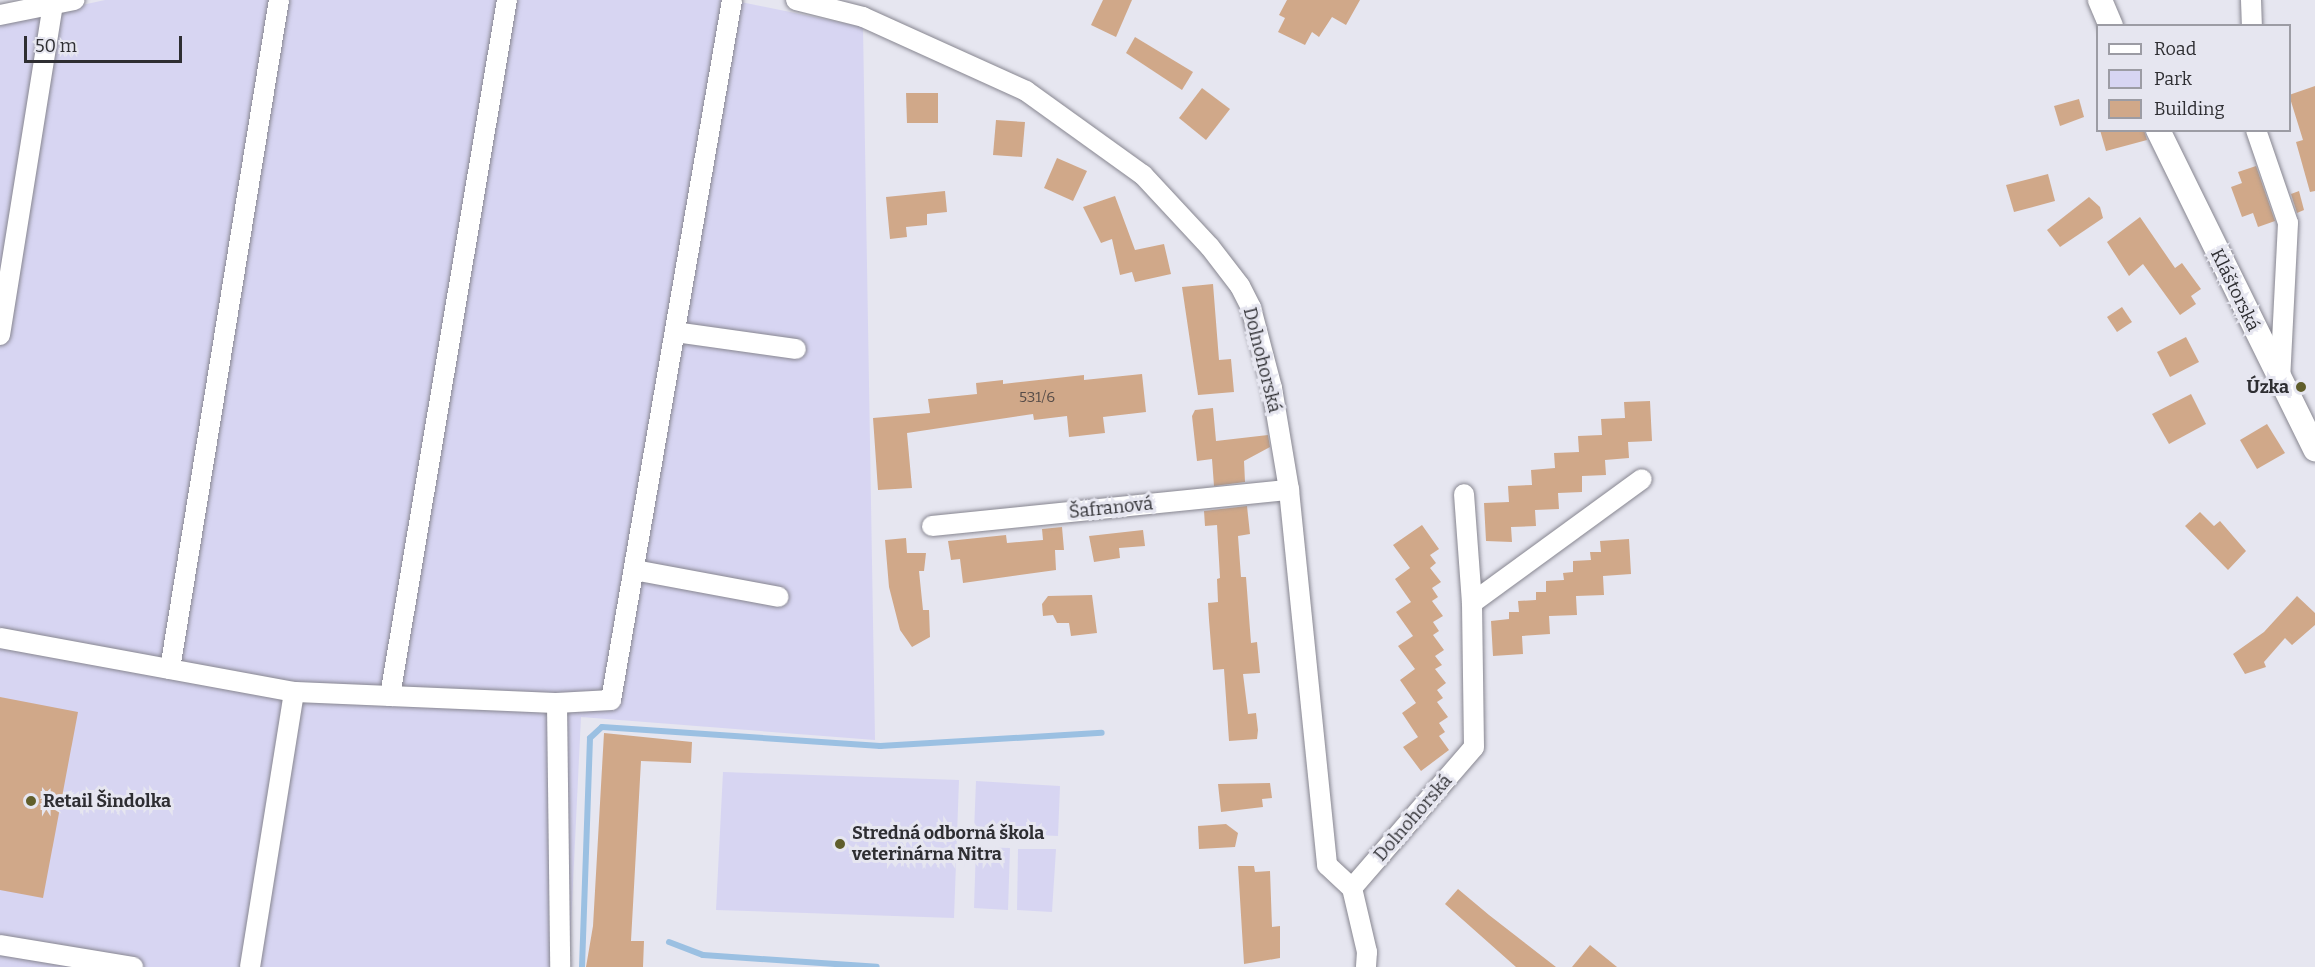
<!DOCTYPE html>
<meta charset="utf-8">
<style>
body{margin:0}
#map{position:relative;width:2315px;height:967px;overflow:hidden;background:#e6e6f0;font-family:Bitter,serif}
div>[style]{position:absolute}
.green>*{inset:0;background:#d7d5f2}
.stream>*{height:6px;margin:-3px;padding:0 3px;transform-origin:3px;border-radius:3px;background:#9bc0e2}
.building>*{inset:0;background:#d0a889}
.roads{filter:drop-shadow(0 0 2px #878690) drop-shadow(0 0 2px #878690)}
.minor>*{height:20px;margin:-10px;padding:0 10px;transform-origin:10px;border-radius:10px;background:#fff}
.tertiary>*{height:24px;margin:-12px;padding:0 12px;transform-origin:12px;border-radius:12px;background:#fff}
.dots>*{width:16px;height:16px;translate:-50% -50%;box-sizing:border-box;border:3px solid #e6e6f0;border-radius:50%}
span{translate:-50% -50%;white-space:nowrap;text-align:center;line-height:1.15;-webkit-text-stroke:6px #e6e6f0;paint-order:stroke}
.number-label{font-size:15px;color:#564c48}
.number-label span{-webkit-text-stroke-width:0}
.street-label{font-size:18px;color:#2e2e32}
.poi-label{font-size:18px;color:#2e2e32;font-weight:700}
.right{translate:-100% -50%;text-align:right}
.left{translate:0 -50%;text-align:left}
.legend{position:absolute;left:2096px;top:24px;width:195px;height:108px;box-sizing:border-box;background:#e6e6f0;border:2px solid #9c9ca4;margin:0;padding:8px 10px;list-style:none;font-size:18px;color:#2e2e32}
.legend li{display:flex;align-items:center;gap:12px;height:30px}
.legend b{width:30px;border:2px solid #9c9ca4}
.scale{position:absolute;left:24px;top:36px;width:158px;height:27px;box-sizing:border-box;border:3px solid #2e2e32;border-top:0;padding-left:8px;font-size:18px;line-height:21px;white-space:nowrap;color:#2e2e32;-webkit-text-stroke:4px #e6e6f0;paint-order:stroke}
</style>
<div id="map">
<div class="green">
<i style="clip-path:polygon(105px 0,731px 0,863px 27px,875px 740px,581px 717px,569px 967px,0 967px,0 23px)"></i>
<i style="clip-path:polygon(723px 772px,959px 780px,954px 918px,716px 910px)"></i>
<i style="clip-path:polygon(976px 781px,1060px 786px,1058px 836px,974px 832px)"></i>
<i style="clip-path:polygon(976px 847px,1010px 848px,1008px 910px,974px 908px)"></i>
<i style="clip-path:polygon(1018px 849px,1056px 849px,1052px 912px,1017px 910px)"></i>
</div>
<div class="stream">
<i style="left:669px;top:942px;width:36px;rotate:21deg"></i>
<i style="left:703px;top:955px;width:174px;rotate:3.9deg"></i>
<i style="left:582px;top:967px;width:229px;rotate:-88deg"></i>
<i style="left:590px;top:738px;width:16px;rotate:-43deg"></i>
<i style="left:602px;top:727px;width:279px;rotate:3.9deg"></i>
<i style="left:880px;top:746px;width:222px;rotate:-3.4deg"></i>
</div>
<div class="building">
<i style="clip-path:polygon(1103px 0,1132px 0,1116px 37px,1091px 25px)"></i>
<i style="clip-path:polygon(1287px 0,1360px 0,1346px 25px,1332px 17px,1319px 37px,1312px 32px,1305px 45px,1278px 32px,1285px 18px,1279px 15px)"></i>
<i style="clip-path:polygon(1135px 37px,1193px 72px,1182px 90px,1126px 53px)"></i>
<i style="clip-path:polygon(2315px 86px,2315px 191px,2310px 192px,2296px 142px,2303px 140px,2289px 95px)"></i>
<i style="clip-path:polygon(1202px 88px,1230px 109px,1206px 140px,1179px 118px)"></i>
<i style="clip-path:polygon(906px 93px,938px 93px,938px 123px,907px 123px)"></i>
<i style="clip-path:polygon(2079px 99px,2084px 117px,2060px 126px,2054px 106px)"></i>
<i style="clip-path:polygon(996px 120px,1025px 122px,1022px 157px,993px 155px)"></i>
<i style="clip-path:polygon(2100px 130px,2144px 130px,2147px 140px,2106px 151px)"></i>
<i style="clip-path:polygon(1057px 158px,1087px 171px,1073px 201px,1044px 188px)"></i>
<i style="clip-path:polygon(2256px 166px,2275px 221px,2258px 227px,2253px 213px,2242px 217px,2231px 187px,2242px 183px,2238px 172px)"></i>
<i style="clip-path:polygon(2048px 174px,2055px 201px,2014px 212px,2006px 185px)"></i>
<i style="clip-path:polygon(945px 191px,947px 212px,927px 214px,927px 225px,906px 227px,907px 237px,890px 239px,886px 197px)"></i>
<i style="clip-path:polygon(2299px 191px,2304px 210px,2297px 213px,2291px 194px)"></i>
<i style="clip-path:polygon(1115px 196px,1135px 250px,1164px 244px,1171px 274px,1135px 282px,1132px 272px,1120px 275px,1112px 239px,1101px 243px,1083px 207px)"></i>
<i style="clip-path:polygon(2089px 197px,2100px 207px,2103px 218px,2060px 247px,2047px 230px)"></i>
<i style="clip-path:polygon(2140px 217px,2175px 268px,2182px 263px,2201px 289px,2191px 296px,2196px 304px,2180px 315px,2143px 264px,2129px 276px,2107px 242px)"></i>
<i style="clip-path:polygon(1213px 284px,1219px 360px,1231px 359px,1234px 392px,1198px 395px,1182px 287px)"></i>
<i style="clip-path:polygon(2122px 307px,2132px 322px,2117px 332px,2107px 317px)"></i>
<i style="clip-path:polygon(2186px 337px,2199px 362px,2170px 377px,2157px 352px)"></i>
<i style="clip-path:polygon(1142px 374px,1146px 412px,1103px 417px,1105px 433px,1069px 437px,1067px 416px,1034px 420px,1033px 414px,907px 433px,912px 488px,878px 490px,873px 418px,930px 413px,928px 399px,977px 394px,976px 383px,1003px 380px,1003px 384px,1084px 375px,1084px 380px)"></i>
<i style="clip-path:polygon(2191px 394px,2206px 424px,2169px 444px,2152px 414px)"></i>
<i style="clip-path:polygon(1650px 401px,1652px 441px,1628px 442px,1629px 458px,1605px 460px,1606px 475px,1582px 476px,1582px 492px,1558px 493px,1559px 509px,1535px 510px,1536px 526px,1511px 527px,1512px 542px,1486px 541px,1484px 503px,1509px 502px,1508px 486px,1532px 485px,1531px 470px,1555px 468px,1554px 453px,1579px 452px,1578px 436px,1602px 435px,1601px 419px,1625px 418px,1624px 402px)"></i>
<i style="clip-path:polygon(1213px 408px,1216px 441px,1268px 435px,1270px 447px,1244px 461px,1245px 482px,1214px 486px,1212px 459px,1197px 461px,1192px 416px,1195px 410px)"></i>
<i style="clip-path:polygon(2267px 424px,2285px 453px,2257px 469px,2240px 440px)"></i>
<i style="clip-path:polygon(1247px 506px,1250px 534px,1238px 536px,1241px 577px,1246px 577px,1251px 643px,1257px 642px,1260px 673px,1243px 674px,1248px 714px,1256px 713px,1258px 730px,1257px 739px,1229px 741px,1224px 669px,1213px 670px,1209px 620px,1208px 603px,1218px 602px,1217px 579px,1220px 578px,1217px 525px,1205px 526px,1204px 511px)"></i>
<i style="clip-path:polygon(2200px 512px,2214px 526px,2220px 521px,2246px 551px,2228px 570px,2185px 526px)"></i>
<i style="clip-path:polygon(1422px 525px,1439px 549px,1430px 555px,1436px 563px,1430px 568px,1441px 582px,1432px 588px,1438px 597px,1432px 601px,1443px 616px,1433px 622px,1439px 631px,1433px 635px,1444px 650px,1435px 656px,1442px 665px,1435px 669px,1446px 683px,1437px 690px,1443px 698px,1437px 702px,1448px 717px,1439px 723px,1445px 732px,1439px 736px,1449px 750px,1421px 771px,1403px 747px,1418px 737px,1402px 713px,1416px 703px,1400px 680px,1415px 669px,1398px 646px,1413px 636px,1396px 612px,1411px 602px,1395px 579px,1410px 568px,1393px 545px)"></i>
<i style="clip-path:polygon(1062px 527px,1064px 550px,1055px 550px,1056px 570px,963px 583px,960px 559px,951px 560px,948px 541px,1006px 535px,1007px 543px,1043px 540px,1042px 529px)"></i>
<i style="clip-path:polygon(1143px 530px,1145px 546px,1119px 548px,1120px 558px,1094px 562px,1089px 536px)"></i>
<i style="clip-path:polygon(906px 538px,907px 553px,926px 553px,924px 571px,919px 571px,923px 610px,929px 610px,930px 637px,912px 647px,900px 630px,889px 587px,885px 540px)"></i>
<i style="clip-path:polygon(1629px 539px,1631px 574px,1603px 576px,1604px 595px,1576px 596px,1577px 615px,1549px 616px,1550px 634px,1522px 636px,1523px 654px,1493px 656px,1491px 621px,1509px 619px,1509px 612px,1519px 612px,1518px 601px,1536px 600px,1536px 592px,1546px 592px,1546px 581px,1564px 580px,1563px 573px,1573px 572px,1573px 561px,1591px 560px,1590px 552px,1601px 552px,1600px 541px)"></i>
<i style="clip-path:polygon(1092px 595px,1097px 633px,1071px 636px,1069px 623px,1057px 623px,1053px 615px,1043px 616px,1042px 604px,1048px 596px)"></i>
<i style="clip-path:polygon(2297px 596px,2315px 613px,2315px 625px,2292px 645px,2285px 638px,2264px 662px,2266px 667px,2245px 674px,2233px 654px,2264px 632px)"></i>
<i style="clip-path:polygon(0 697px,78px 712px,43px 898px,0 890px)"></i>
<i style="clip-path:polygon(604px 733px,692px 742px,691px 763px,641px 761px,631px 941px,644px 941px,643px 967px,586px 967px,593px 926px)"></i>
<i style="clip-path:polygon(1270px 783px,1272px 798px,1262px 799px,1263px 807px,1221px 812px,1218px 784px)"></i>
<i style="clip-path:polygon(1226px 824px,1238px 833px,1235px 847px,1199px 849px,1198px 826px)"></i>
<i style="clip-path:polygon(1238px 866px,1254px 866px,1255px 872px,1270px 871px,1272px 927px,1280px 926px,1280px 958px,1244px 964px)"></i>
<i style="clip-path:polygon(1458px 889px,1489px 915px,1556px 967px,1516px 967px,1445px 904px)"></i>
<i style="clip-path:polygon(1590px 945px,1617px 967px,1572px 967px)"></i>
</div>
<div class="roads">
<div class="minor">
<i style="left:796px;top:0;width:69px;rotate:14.2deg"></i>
<i style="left:863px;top:17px;width:179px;rotate:24.4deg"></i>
<i style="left:1026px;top:91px;width:144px;rotate:35.7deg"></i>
<i style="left:1143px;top:175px;width:98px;rotate:47.1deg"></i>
<i style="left:1210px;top:247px;width:49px;rotate:52.4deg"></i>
<i style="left:1240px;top:286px;width:25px;rotate:63deg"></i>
<i style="left:1251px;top:308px;width:83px;rotate:75.3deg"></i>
<i style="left:1272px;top:388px;width:103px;rotate:80.5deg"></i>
<i style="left:1289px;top:490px;width:377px;rotate:84.2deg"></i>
<i style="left:1327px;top:865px;width:34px;rotate:43deg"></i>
<i style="left:1352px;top:888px;width:66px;rotate:76.8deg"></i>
<i style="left:1367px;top:952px;width:15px;rotate:94deg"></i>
<i style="left:2251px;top:0;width:26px;rotate:88deg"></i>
<i style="left:0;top:15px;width:76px;rotate:-11.5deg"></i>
<i style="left:2256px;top:130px;width:98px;rotate:71deg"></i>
<i style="left:2288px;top:223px;width:157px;rotate:92.9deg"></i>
<i style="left:675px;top:332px;width:122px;rotate:8deg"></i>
<i style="left:0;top:335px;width:335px;rotate:-80.9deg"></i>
<i style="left:932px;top:526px;width:359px;rotate:-5.8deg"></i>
<i style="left:634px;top:570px;width:147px;rotate:10.5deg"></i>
<i style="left:1472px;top:603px;width:210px;rotate:-36.1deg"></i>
<i style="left:0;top:638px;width:299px;rotate:10.4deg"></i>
<i style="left:294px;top:692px;width:263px;rotate:2.4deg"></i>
<i style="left:557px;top:703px;width:264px;rotate:89.3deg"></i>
<i style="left:170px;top:669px;width:678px;rotate:-80.75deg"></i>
<i style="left:390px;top:696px;width:706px;rotate:-80.46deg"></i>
<i style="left:557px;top:703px;width:54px;rotate:-3.2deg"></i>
<i style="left:611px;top:700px;width:710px;rotate:-80.19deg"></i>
<i style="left:1352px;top:888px;width:186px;rotate:-49.1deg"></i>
<i style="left:1474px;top:747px;width:144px;rotate:-90.8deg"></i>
<i style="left:1472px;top:603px;width:109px;rotate:-94.2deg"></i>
<i style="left:0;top:945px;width:135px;rotate:9.4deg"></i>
<i style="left:250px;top:967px;width:278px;rotate:-80.9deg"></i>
</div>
<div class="tertiary">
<i style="left:2100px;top:0;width:28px;rotate:67deg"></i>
<i style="left:2158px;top:130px;width:356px;rotate:63.8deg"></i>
</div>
</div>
<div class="dots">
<i style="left:2301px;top:387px;background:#605e2b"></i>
<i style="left:31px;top:801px;background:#605e2b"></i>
<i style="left:840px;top:844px;background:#605e2b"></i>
</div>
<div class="number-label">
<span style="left:1037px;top:398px">531/6</span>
</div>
<div class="street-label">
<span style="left:2235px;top:290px;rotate:64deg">Kláštorská</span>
<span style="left:1262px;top:360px;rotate:76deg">Dolnohorská</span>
<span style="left:1111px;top:508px;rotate:-6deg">Šafranová</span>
<span style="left:1413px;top:818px;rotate:-49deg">Dolnohorská</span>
</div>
<div class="poi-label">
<span class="right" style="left:2289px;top:387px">Úzka</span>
<span class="left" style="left:43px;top:801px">Retail Šindolka</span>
<span class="left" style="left:852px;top:844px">Stredná odborná škola<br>veterinárna Nitra</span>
</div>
<ul class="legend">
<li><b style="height:8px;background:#fff"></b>Road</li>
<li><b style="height:16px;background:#d7d5f2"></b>Park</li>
<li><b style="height:16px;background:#d0a889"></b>Building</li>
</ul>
<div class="scale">50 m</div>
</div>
